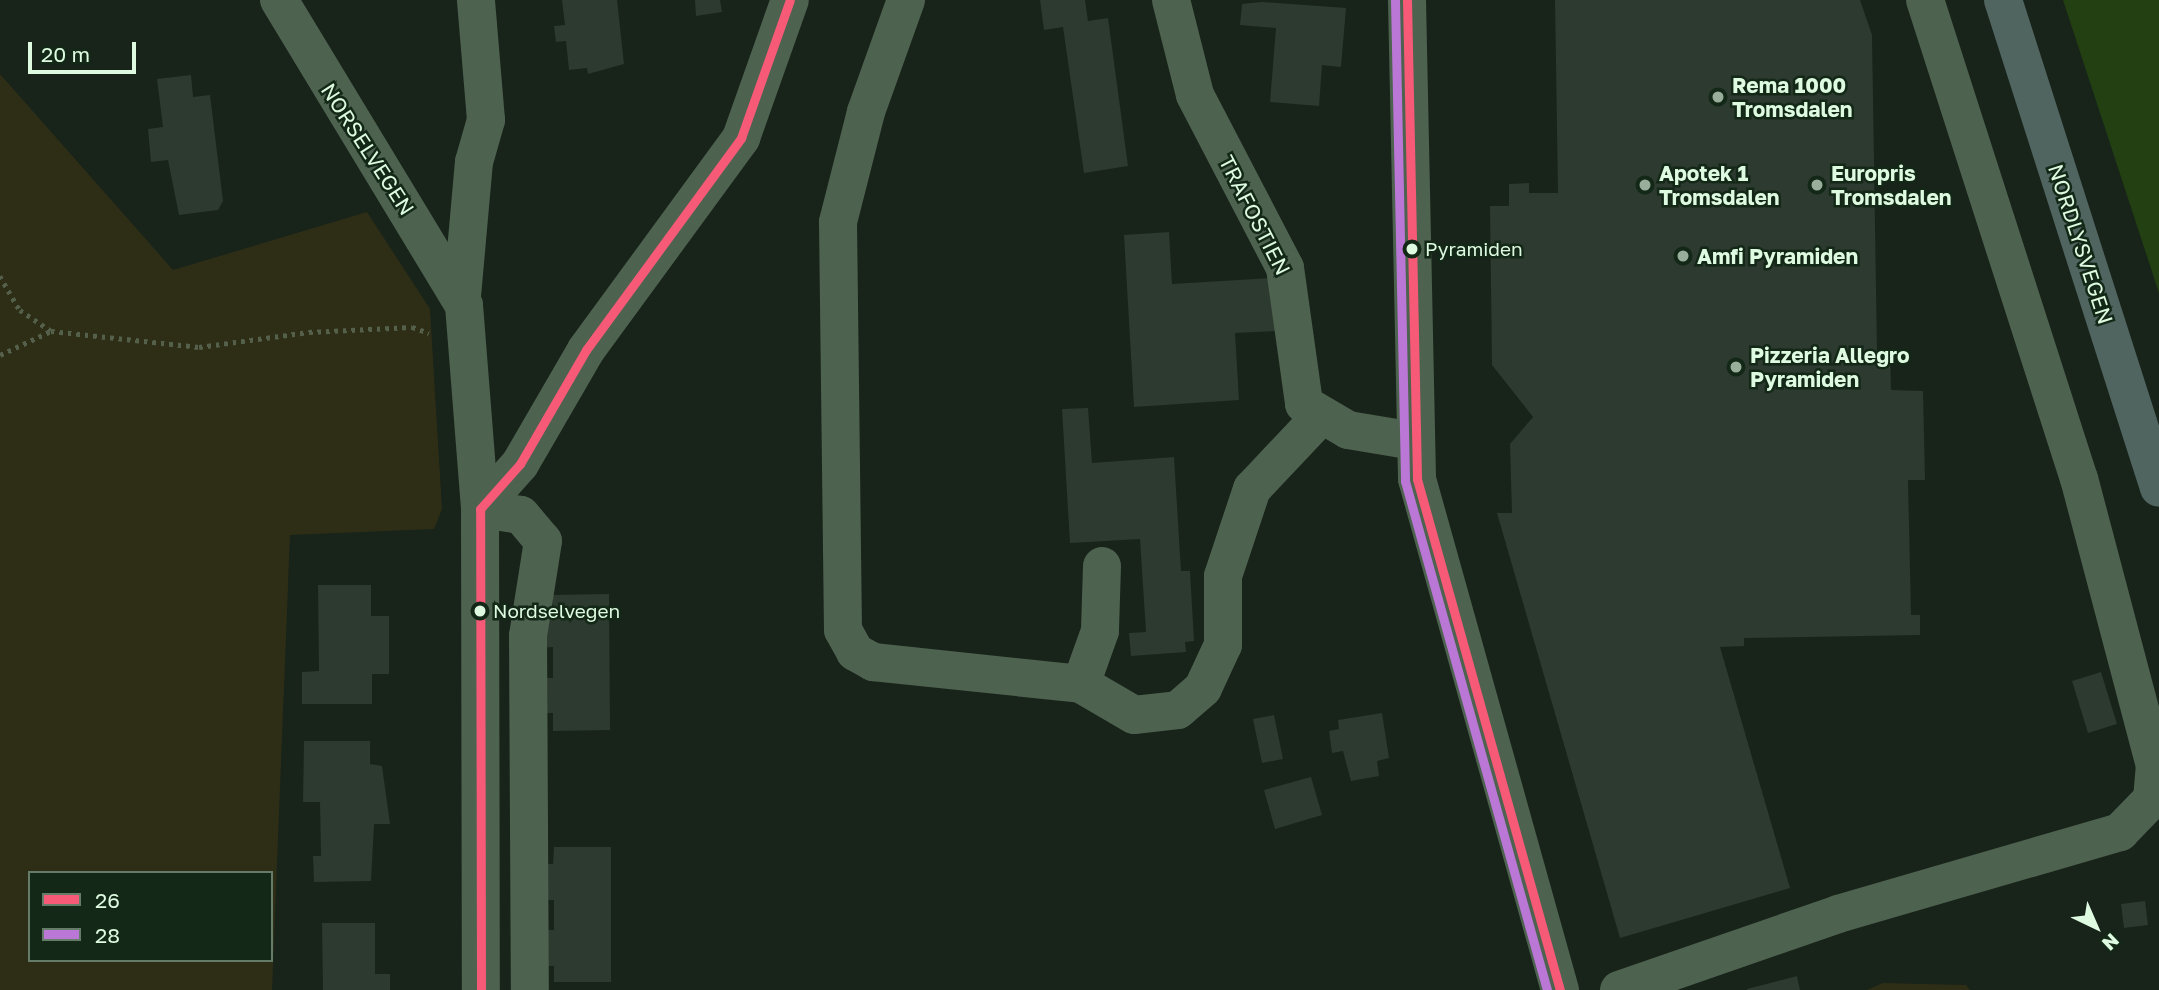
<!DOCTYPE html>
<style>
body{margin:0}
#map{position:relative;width:2159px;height:990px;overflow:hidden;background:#18231a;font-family:"Golos Text",sans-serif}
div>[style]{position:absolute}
.green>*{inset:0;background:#2e2e17}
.water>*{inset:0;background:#224012}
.building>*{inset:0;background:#2d3a2f}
.path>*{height:4.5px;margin-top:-2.25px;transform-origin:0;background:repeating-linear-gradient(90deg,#54604a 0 3.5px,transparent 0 8.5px)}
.minor>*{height:38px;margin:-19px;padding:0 19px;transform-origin:19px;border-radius:19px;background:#4e6250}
.highway>*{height:38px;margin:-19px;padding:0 19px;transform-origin:19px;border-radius:19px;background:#506460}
.bus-1>*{height:9px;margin:-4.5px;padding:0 4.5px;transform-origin:4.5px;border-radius:4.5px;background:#f75a77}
.bus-2>*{height:9px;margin:-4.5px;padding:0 4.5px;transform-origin:4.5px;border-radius:4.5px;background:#ba77d6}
.dots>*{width:19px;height:19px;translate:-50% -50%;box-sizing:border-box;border:4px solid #132817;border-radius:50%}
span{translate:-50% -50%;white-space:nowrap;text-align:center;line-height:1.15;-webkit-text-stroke:5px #132817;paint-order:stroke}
.bus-label{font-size:19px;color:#defbe1}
.left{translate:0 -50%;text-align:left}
.poi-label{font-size:21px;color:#defbe1;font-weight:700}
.street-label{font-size:21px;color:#defbe1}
.legend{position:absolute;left:28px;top:871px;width:245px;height:91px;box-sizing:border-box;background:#132817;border:2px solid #647c68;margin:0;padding:9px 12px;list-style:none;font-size:21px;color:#defbe1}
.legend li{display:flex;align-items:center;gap:14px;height:35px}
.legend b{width:35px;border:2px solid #647c68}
.north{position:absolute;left:2061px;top:892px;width:70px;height:70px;-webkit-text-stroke:5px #132817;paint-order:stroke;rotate:136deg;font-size:19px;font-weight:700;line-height:28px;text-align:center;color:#defbe1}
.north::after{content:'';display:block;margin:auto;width:24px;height:32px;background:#defbe1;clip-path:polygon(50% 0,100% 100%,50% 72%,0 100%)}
.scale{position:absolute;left:28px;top:42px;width:108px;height:32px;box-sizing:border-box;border:4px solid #defbe1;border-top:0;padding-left:9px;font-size:21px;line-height:24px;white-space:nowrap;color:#defbe1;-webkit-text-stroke:5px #132817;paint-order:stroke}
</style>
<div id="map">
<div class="green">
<i style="clip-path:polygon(evenodd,0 74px,173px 270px,367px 212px,430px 309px,442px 509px,434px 529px,290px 535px,272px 990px,0 990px,0 74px,30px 873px,271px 873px,271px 960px,30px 960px,30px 873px)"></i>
<i style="clip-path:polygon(1883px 983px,1966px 985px,1970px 990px,1867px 990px)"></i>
</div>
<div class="water">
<i style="clip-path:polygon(2063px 0,2159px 0,2159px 293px)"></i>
</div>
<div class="building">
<i style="clip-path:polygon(562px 0,617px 0,624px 64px,588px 74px,587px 68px,569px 70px,566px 41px,556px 42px,554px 26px,565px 25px)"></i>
<i style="clip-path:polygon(695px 0,720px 0,722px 12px,696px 16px)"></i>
<i style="clip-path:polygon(1040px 0,1085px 0,1088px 21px,1108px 18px,1128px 166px,1084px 173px,1063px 27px,1044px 30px)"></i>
<i style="clip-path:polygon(1555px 0,1860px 0,1872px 35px,1877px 351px,1890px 351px,1891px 390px,1923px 391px,1925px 480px,1908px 480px,1911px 615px,1920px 615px,1920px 635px,1744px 638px,1744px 646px,1720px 647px,1790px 888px,1620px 938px,1497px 513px,1512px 513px,1510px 444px,1533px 417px,1492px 365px,1490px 206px,1509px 206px,1509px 184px,1529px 183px,1529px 193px,1558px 193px)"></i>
<i style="clip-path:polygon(1262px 2px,1346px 8px,1341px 67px,1322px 65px,1319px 106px,1270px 102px,1276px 28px,1240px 25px,1242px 4px)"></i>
<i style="clip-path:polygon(191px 75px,193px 97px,210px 95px,223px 201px,218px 210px,179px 215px,168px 160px,151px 162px,148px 129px,163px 127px,157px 79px)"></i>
<i style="clip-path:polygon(1169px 232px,1172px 284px,1274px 278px,1277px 331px,1235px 333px,1239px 400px,1134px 407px,1124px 235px)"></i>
<i style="clip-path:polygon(1088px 408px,1092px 463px,1174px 457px,1181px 571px,1190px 571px,1194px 641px,1185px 642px,1186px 652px,1131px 656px,1129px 633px,1146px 632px,1140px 539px,1070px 543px,1062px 409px)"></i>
<i style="clip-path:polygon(318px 585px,371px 585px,371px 616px,389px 616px,389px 674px,372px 674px,372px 704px,302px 704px,302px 672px,319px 671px)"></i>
<i style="clip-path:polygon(609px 594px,610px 730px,553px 731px,553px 713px,536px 713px,536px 678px,553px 678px,553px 647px,536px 648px,536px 612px,553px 612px,552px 595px)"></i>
<i style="clip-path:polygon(2101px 672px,2117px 724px,2088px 733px,2072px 681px)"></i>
<i style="clip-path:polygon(1382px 713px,1389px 758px,1377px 761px,1379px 776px,1351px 781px,1343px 751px,1332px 753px,1329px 731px,1339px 729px,1338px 720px)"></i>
<i style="clip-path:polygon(1274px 715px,1283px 759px,1262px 763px,1253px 719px)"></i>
<i style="clip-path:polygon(304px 741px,370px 741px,370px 764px,382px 766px,390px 824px,374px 824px,371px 881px,314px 882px,313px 856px,321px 856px,320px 802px,303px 802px)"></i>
<i style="clip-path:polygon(1311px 777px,1322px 815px,1275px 829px,1264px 790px)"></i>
<i style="clip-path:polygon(554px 847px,611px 847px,611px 982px,554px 982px,554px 966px,537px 966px,537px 930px,554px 930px,554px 900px,537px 900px,537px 864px,553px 864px)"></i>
<i style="clip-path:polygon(2145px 901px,2148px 925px,2124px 928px,2121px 904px)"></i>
<i style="clip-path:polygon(322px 923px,375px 923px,375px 974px,390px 974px,390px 990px,323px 990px)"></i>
<i style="clip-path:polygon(1797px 976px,1800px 990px,1747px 990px,1747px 989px)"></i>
</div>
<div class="path">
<i style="left:0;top:276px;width:39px;rotate:60deg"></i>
<i style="left:20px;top:310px;width:37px;rotate:34deg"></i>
<i style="left:51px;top:331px;width:149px;rotate:6.2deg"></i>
<i style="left:199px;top:347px;width:111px;rotate:-7.8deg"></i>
<i style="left:309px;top:332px;width:103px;rotate:-2.8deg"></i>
<i style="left:412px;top:327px;width:18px;rotate:19deg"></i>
<i style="left:0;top:355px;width:56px;rotate:-25.2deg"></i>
</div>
<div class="minor">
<i style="left:279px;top:0;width:357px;rotate:58.8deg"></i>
<i style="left:464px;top:305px;width:205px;rotate:85.5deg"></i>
<i style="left:480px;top:509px;width:481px;rotate:89.9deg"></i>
<i style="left:906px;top:0;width:119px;rotate:109.7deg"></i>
<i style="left:866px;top:112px;width:114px;rotate:104.3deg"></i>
<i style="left:838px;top:222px;width:408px;rotate:89.3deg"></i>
<i style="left:843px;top:630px;width:25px;rotate:61deg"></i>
<i style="left:855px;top:652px;width:21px;rotate:29deg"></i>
<i style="left:873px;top:662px;width:209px;rotate:6deg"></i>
<i style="left:1171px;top:0;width:98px;rotate:75.8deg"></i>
<i style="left:1195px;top:95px;width:195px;rotate:62.5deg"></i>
<i style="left:1285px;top:268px;width:137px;rotate:82deg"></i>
<i style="left:1304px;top:404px;width:51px;rotate:30.6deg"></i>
<i style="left:1348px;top:430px;width:67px;rotate:9.5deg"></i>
<i style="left:1407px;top:0;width:479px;rotate:88.8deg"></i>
<i style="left:1417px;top:479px;width:531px;rotate:74.37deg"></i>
<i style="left:462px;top:296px;width:135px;rotate:-84.9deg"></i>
<i style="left:474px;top:162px;width:44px;rotate:-74.1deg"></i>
<i style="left:486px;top:120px;width:120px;rotate:-94.8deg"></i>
<i style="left:480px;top:509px;width:60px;rotate:-48.4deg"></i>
<i style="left:520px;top:464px;width:132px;rotate:-59.9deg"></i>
<i style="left:586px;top:350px;width:263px;rotate:-53.8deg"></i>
<i style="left:741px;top:138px;width:146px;rotate:-70.5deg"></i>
<i style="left:480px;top:509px;width:41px;rotate:8.3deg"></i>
<i style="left:521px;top:515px;width:34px;rotate:50deg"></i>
<i style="left:543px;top:541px;width:96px;rotate:99deg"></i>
<i style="left:528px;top:636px;width:354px;rotate:89.7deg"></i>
<i style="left:1102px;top:566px;width:65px;rotate:91.8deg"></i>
<i style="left:1100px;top:631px;width:56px;rotate:109.7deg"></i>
<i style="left:1081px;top:684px;width:61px;rotate:30.3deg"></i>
<i style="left:1134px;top:715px;width:44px;rotate:-6.5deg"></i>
<i style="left:1178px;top:710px;width:33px;rotate:-41deg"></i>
<i style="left:1203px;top:688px;width:47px;rotate:-65.1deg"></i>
<i style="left:1223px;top:645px;width:69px;rotate:-90deg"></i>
<i style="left:1223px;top:576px;width:92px;rotate:-71.6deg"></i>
<i style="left:1252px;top:489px;width:98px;rotate:-46.7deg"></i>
<i style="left:1619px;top:990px;width:232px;rotate:-19.1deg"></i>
<i style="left:1838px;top:914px;width:294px;rotate:-16.2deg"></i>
<i style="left:2120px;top:832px;width:46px;rotate:-45.9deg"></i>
<i style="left:2152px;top:799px;width:33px;rotate:-85deg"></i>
<i style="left:2155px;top:766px;width:297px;rotate:-104.8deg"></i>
<i style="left:2079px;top:479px;width:503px;rotate:-107.82deg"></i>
</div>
<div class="highway">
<i style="left:2003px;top:0;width:512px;rotate:72.27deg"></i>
</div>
<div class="bus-1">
<i style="left:1407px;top:0;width:479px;rotate:88.8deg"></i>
<i style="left:1417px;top:479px;width:531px;rotate:74.37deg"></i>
<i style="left:481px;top:990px;width:481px;rotate:-90.1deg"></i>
<i style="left:480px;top:509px;width:60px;rotate:-48.4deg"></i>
<i style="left:520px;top:464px;width:132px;rotate:-59.9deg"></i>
<i style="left:586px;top:350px;width:263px;rotate:-53.8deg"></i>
<i style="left:741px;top:138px;width:146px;rotate:-70.5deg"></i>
</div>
<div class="bus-2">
<i style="left:1395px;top:0;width:481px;rotate:88.8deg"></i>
<i style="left:1405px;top:481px;width:528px;rotate:74.41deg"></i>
</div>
<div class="dots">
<i style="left:1718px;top:97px;background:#99af9b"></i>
<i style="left:1645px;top:185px;background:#99af9b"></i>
<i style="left:1817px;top:185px;background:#99af9b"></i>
<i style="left:1412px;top:249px;background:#defbe1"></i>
<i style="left:1683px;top:256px;background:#99af9b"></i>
<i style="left:1736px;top:367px;background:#99af9b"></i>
<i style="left:480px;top:611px;background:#defbe1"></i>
</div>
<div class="bus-label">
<span class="left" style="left:1425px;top:249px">Pyramiden</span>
<span class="left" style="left:493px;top:611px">Nordselvegen</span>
</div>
<div class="poi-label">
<span class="left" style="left:1732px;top:97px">Rema 1000<br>Tromsdalen</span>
<span class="left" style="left:1659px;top:185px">Apotek 1<br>Tromsdalen</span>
<span class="left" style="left:1831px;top:185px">Europris<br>Tromsdalen</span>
<span class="left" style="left:1697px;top:256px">Amfi Pyramiden</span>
<span class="left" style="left:1750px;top:367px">Pizzeria Allegro<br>Pyramiden</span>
</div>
<div class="street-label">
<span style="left:368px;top:149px;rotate:57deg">NORSELVEGEN</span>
<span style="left:1255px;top:215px;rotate:63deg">TRAFOSTIEN</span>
<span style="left:2081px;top:244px;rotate:72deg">NORDLYSVEGEN</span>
</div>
<ul class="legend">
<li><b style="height:9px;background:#f75a77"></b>26</li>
<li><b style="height:9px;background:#ba77d6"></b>28</li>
</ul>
<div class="north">N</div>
<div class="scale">20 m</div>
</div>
